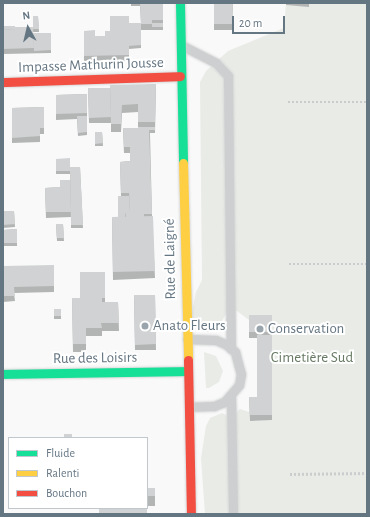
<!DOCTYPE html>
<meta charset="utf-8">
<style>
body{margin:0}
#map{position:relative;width:370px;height:517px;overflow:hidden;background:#f9f9f9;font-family:"Alegreya Sans",sans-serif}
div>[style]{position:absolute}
.green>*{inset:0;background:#e8ebe6}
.path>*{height:2.5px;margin-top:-1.25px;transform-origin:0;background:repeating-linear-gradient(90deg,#cbcccd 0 2px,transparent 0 4px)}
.roads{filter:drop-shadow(0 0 1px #d5d6d7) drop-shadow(0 0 1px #d5d6d7)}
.lane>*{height:9px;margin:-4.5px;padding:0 4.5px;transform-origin:4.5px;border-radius:4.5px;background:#cecfd0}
.fast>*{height:9px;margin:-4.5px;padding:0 4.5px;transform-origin:4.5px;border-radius:4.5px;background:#16e098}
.slow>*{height:9px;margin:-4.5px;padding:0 4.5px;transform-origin:4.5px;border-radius:4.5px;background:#ffcf43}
.jam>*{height:9px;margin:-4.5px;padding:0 4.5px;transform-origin:4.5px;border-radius:4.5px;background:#f24e42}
.wall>*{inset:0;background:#b3b5b5}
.building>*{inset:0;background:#d0d2d3}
.dots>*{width:11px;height:11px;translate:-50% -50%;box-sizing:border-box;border:2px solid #fff;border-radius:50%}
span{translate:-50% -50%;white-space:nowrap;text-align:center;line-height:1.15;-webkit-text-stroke:4px #fff;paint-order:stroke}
.street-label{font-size:15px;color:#657683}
.poi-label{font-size:15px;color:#657683}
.left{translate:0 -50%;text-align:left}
.park-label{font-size:15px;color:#687a64}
.frame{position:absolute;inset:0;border:4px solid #657683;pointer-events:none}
.legend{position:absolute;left:8px;top:437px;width:140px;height:72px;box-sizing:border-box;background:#fff;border:1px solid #c1c8cd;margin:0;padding:5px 7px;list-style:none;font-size:12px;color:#657683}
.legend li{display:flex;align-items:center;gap:8px;height:20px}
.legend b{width:20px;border:1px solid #c1c8cd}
.north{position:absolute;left:8px;top:8px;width:40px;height:40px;-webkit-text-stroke:3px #fff;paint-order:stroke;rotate:352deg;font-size:11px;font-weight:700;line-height:16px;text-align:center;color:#657683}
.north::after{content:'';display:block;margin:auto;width:14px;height:18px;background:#657683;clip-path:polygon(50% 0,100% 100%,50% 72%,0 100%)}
.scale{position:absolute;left:232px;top:16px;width:53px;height:18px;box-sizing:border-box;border:2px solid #657683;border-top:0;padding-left:5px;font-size:12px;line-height:14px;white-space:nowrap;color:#657683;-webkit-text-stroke:3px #fff;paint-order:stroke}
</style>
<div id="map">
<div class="green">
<i style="clip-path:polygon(286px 3px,367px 3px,367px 514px,205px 514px,201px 458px,206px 426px,210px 418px,222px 413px,231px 417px,240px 409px,249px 412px,257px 403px,257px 338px,249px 338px,249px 320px,237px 311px,228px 311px,220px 324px,207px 332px,198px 329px,190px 321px,196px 292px,202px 280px,200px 82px,206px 71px,228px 51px,284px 28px)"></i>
<i style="clip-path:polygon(204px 352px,216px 356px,223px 371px,219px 382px,209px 388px,206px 388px)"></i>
</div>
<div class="path">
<i style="left:288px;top:102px;width:79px"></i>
<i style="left:289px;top:264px;width:78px"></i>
<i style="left:290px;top:474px;width:77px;rotate:-0.7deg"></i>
</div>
<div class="roads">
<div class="lane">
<i style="left:181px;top:45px;width:39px;rotate:27deg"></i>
<i style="left:216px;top:63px;width:18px;rotate:47deg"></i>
<i style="left:228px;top:76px;width:273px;rotate:89.4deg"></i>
<i style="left:187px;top:339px;width:29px;rotate:2deg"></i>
<i style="left:216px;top:340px;width:12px;rotate:24deg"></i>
<i style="left:227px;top:345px;width:11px;rotate:41deg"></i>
<i style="left:235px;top:352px;width:23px;rotate:75deg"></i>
<i style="left:241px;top:374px;width:11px;rotate:100deg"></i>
<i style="left:239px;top:385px;width:23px;rotate:131deg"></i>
<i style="left:224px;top:402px;width:11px;rotate:158deg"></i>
<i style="left:214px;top:406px;width:25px;rotate:178deg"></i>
<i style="left:231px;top:396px;width:118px;rotate:89deg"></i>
</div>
<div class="fast">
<i style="left:180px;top:3px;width:160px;rotate:88.9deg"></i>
<i style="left:3px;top:374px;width:184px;rotate:-0.9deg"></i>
</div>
<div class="slow">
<i style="left:183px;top:163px;width:197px;rotate:88.5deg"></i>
</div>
<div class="jam">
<i style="left:3px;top:82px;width:177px;rotate:-1.9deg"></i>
<i style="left:188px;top:360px;width:154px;rotate:88.9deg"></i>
</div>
</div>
<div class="wall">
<i style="clip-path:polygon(131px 3px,163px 3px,163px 30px,141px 30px,141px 48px,129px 49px,129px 61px,84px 62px,84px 31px,95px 36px,105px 36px,110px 31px,129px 23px,141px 23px,140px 6px,131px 6px)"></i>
<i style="clip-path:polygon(214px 3px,233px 3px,232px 30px,214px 30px)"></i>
<i style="clip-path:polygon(286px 3px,309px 3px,309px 7px,286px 5px)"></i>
<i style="clip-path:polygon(38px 16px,39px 32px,33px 32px,33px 33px,51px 33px,51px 53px,3px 54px,3px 26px,15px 29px,33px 27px)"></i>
<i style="clip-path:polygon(156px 84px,155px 133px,150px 133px,152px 216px,155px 278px,113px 280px,112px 217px,118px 217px,121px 196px,120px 162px,130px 161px,130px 153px,124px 153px,123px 128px,138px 128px,138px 112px,122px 113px,121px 132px,111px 132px,111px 121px,111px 123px,89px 123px,88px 88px,110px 88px)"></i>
<i style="clip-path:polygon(87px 94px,87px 135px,78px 136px,77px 119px,56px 120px,56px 95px)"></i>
<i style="clip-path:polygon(44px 107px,44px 134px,40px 134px,40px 142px,12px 143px,12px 108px)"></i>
<i style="clip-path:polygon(95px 132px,102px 132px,103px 146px,95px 146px)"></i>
<i style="clip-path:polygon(56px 159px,70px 167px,80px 167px,83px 228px,71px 228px,71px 217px,46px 218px,45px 188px,60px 187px,70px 180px,70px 174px,56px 174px)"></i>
<i style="clip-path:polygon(3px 211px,14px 211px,15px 227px,3px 228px)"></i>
<i style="clip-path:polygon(56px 224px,63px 224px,64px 241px,57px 241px)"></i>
<i style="clip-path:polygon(17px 229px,17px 246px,3px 246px,3px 230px)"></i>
<i style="clip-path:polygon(3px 266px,54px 286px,54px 292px,14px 293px,15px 301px,3px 302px)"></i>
<i style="clip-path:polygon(105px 272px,105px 302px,118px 302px,119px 331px,102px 331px,102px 336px,86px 336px,86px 352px,73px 352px,72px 298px,80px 298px)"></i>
<i style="clip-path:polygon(134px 295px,155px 295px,156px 350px,135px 350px)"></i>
<i style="clip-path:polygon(54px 309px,61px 309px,61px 319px,54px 319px)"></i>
<i style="clip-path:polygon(249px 315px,272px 315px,272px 420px,250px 421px,249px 397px,257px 397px,257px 338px,249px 338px)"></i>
<i style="clip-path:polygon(147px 488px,155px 488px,155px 506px,147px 506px)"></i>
</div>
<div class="building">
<i style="clip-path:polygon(140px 3px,163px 3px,163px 20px,152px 20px,152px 24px,141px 24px)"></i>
<i style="clip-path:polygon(214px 3px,233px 3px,232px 24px,214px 24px)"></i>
<i style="clip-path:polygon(33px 16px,38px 16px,39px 29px,33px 29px)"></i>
<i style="clip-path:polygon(110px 16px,129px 16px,129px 55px,84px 56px,84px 31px,95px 30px,95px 36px,105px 36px,105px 31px,110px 31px)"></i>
<i style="clip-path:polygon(129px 23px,141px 23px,141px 45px,129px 46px)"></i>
<i style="clip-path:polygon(152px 23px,163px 23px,163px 27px,152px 27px)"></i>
<i style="clip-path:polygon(3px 26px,15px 26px,15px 29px,3px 30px)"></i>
<i style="clip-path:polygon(15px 27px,33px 27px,34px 48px,3px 49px,3px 30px,15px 29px)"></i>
<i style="clip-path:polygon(33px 33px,51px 33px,51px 50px,34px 51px)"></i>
<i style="clip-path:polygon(156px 84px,155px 122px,138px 122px,138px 104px,122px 105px,121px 124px,111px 124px,110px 85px)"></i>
<i style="clip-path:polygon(88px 88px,110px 88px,111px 117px,89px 118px)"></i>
<i style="clip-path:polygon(87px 94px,87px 113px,56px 114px,56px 95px)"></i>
<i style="clip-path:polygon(44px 107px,44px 128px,40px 128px,40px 136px,12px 138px,12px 108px)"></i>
<i style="clip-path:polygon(77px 116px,87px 116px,87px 132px,78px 133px)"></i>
<i style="clip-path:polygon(138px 127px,155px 127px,155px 130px,149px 130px,149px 128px,138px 128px)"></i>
<i style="clip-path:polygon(123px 128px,149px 128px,152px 214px,144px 214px,144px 217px,126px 217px,125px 212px,130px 212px,129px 193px,121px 193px,120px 162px,130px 161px,130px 147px,124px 147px)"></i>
<i style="clip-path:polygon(95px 132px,102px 132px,103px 143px,95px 144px)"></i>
<i style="clip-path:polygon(70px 158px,70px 167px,80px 167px,83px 225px,71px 225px,70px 171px,56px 171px,56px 159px)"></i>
<i style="clip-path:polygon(60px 180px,70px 180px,71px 212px,46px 212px,45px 188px,60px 187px)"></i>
<i style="clip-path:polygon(118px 196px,129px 196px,130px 212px,125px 212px,125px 217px,118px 217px)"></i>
<i style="clip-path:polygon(3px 211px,14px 211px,15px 224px,3px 225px)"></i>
<i style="clip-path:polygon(153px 216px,155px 271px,113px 272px,112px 217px)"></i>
<i style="clip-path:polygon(56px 224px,63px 224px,64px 238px,57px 238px)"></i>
<i style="clip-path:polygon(17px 229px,17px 243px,3px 243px,3px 230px)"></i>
<i style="clip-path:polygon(54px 265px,54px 286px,14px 287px,15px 296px,3px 296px,3px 266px)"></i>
<i style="clip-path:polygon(80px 272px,105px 272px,105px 298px,102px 298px,102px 302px,118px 302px,119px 323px,101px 323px,102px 328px,86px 328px,86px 344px,73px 344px,72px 298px,80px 298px)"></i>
<i style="clip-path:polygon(134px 295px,155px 295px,156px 344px,135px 345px)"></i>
<i style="clip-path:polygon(54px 309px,61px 309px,61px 316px,54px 316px)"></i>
<i style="clip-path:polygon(249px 315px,272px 315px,272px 332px,249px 332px)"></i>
<i style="clip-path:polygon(257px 335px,272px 335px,272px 397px,257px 397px)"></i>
<i style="clip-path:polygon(249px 397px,272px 397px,272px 415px,250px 415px)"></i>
<i style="clip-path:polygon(64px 434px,72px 434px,72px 438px,64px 438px)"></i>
<i style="clip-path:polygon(147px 488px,155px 488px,155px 496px,147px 496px,147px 506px)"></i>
<i style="clip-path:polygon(99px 508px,147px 508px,147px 514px,99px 514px)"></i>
</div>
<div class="dots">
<i style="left:145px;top:326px;background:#99a4ac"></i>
<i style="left:260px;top:329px;background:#99a4ac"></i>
</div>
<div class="street-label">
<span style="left:91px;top:65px;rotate:-2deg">Impasse Mathurin Jousse</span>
<span style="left:170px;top:259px;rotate:-91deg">Rue de Laigné</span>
<span style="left:95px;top:358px;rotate:-1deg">Rue des Loisirs</span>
</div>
<div class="poi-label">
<span class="left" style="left:153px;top:326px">Anato Fleurs</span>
<span class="left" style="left:268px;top:329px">Conservation</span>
</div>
<div class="park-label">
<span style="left:312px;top:358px">Cimetière Sud</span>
</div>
<div class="frame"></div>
<ul class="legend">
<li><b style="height:5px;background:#16e098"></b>Fluide</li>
<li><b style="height:5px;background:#ffcf43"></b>Ralenti</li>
<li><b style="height:5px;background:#f24e42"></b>Bouchon</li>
</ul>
<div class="north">N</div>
<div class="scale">20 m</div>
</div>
